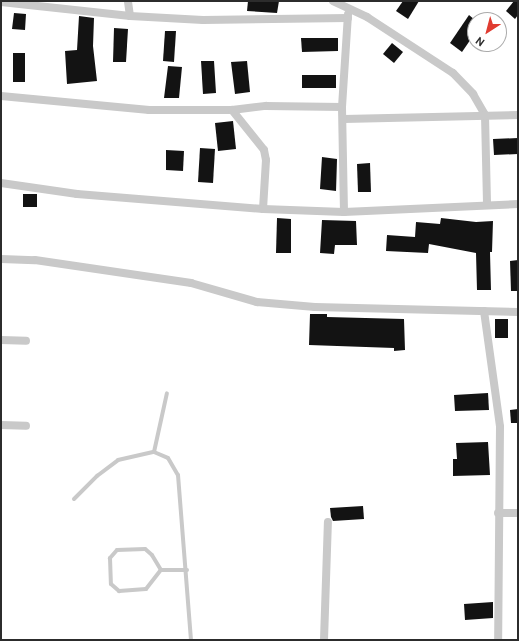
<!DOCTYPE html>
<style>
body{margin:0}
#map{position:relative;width:519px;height:641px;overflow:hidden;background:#fff;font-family:Overpass,sans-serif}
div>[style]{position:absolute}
.building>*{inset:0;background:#131313}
.service>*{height:4px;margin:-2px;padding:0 2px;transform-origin:2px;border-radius:2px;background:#c9c9c9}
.minor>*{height:8px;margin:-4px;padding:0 4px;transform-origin:4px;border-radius:4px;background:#c9c9c9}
span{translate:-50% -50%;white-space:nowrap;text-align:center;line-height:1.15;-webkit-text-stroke:4px #fff;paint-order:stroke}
.frame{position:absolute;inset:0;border:2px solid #2c2c2c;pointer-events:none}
.north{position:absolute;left:467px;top:12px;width:40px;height:40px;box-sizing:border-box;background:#fff;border:1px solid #ababab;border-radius:50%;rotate:216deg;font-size:11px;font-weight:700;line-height:16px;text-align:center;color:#2c2c2c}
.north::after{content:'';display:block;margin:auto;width:14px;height:18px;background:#e03c31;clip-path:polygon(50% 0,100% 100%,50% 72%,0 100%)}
</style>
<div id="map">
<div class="building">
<i style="clip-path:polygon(248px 1px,279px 1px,277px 13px,247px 11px)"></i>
<i style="clip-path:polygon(403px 1px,419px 1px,408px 19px,396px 11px)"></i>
<i style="clip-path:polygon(514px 1px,518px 1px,518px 15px,515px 19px,506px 11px)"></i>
<i style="clip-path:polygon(14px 13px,26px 14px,25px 30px,12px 29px)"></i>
<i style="clip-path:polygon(469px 15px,475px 20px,475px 33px,462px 52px,450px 43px)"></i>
<i style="clip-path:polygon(79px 16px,94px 18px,93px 46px,97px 81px,67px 84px,65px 51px,77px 50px)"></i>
<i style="clip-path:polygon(114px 28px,128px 29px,126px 62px,113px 62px)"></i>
<i style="clip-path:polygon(165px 31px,176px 31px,174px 62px,163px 61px)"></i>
<i style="clip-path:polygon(301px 38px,338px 38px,338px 51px,302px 52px)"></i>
<i style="clip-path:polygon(392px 43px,403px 52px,394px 63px,383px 54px)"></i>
<i style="clip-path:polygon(13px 53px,25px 53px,25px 82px,13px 82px)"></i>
<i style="clip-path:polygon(201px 61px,214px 61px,216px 93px,203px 94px)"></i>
<i style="clip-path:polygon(247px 61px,250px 92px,235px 94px,231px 62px)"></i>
<i style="clip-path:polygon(168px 66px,182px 67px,179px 98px,164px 98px)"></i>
<i style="clip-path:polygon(302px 75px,336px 75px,336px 88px,302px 88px)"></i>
<i style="clip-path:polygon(233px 121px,236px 149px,218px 151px,215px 123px)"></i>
<i style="clip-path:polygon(518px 138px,518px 154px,494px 155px,493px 139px)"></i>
<i style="clip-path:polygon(200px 148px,215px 149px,213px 183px,198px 182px)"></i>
<i style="clip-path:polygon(166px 150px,184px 151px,183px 171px,166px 170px)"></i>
<i style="clip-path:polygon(322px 157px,337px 159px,336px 191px,320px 189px)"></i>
<i style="clip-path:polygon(370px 163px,371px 192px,358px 192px,357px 164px)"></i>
<i style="clip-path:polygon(23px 194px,37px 194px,37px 207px,23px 207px)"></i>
<i style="clip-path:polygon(277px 218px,291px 219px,291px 253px,276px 253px)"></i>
<i style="clip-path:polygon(441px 218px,476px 222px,493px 221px,492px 252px,490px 252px,491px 290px,477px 290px,476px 253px,429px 244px,428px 253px,386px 251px,387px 235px,415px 237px,416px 222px,440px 224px)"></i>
<i style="clip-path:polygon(322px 220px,356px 221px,357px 245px,335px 245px,334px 254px,320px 253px)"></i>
<i style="clip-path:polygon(518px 260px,518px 291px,511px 291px,510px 261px)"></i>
<i style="clip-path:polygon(310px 314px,327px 314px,327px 317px,404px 319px,405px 350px,394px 351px,394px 348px,309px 345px)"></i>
<i style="clip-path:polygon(495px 319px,508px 319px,508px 338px,495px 338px)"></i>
<i style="clip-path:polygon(488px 393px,489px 410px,455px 411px,454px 395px)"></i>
<i style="clip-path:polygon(518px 409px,518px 423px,511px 423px,510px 410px)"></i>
<i style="clip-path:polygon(488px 442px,490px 475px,453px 476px,453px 459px,457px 459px,456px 443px)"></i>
<i style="clip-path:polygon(363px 506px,364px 519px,333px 521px,331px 517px,330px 508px)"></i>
<i style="clip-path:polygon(493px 602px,493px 618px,465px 620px,464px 604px)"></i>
</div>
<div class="service">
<i style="left:154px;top:452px;width:60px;rotate:-77.6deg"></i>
<i style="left:74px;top:499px;width:33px;rotate:-45deg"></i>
<i style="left:97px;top:476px;width:26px;rotate:-37deg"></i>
<i style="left:118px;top:460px;width:37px;rotate:-13deg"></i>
<i style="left:154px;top:452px;width:15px;rotate:23deg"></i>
<i style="left:168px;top:458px;width:20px;rotate:60deg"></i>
<i style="left:178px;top:475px;width:166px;rotate:85.5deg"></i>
<i style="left:161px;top:570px;width:17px;rotate:-121deg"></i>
<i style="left:152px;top:555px;width:9px;rotate:-139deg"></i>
<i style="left:145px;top:549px;width:28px;rotate:178deg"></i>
<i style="left:117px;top:550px;width:11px;rotate:131deg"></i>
<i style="left:110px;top:558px;width:26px;rotate:88deg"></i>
<i style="left:111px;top:584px;width:11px;rotate:41deg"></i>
<i style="left:119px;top:591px;width:27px;rotate:-4deg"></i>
<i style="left:146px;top:589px;width:24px;rotate:-52deg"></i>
<i style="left:161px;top:570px;width:26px"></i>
</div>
<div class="minor">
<i style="left:333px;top:1px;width:38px;rotate:25deg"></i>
<i style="left:367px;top:17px;width:103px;rotate:33.1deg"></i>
<i style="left:453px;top:73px;width:29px;rotate:46deg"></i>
<i style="left:473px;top:94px;width:24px;rotate:60deg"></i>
<i style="left:485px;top:115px;width:89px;rotate:88.7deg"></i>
<i style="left:1px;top:2px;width:130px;rotate:6.2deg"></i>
<i style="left:130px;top:16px;width:15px;rotate:-98deg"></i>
<i style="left:130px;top:16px;width:73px;rotate:3.1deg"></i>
<i style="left:203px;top:20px;width:145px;rotate:-0.8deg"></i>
<i style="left:1px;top:96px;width:149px;rotate:5.4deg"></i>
<i style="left:149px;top:110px;width:83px"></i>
<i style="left:232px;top:110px;width:34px;rotate:-7deg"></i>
<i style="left:266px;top:106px;width:76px;rotate:0.8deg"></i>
<i style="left:232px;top:110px;width:51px;rotate:51.3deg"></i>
<i style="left:264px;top:150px;width:10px;rotate:79deg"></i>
<i style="left:266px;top:160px;width:49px;rotate:93.5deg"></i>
<i style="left:344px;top:119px;width:174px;rotate:-1.3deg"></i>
<i style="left:1px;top:183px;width:77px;rotate:8.2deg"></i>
<i style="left:77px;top:194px;width:187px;rotate:4.6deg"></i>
<i style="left:263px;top:209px;width:81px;rotate:2.1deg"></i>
<i style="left:344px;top:212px;width:174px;rotate:-2.6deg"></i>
<i style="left:344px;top:212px;width:105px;rotate:-91.1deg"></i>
<i style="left:342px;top:107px;width:93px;rotate:-86.3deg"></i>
<i style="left:1px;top:259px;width:34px;rotate:2deg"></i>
<i style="left:35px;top:260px;width:158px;rotate:8.4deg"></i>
<i style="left:191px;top:283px;width:69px;rotate:16.1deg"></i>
<i style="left:257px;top:302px;width:58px;rotate:4.9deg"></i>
<i style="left:315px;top:307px;width:203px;rotate:1.4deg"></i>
<i style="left:484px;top:311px;width:117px;rotate:82.1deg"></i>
<i style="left:500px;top:427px;width:213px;rotate:90.5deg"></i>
<i style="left:1px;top:340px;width:25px;rotate:2deg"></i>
<i style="left:1px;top:425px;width:25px;rotate:2deg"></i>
<i style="left:498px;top:513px;width:20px"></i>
<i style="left:324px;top:640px;width:118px;rotate:-88.1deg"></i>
</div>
<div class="frame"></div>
<div class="north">N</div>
</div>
